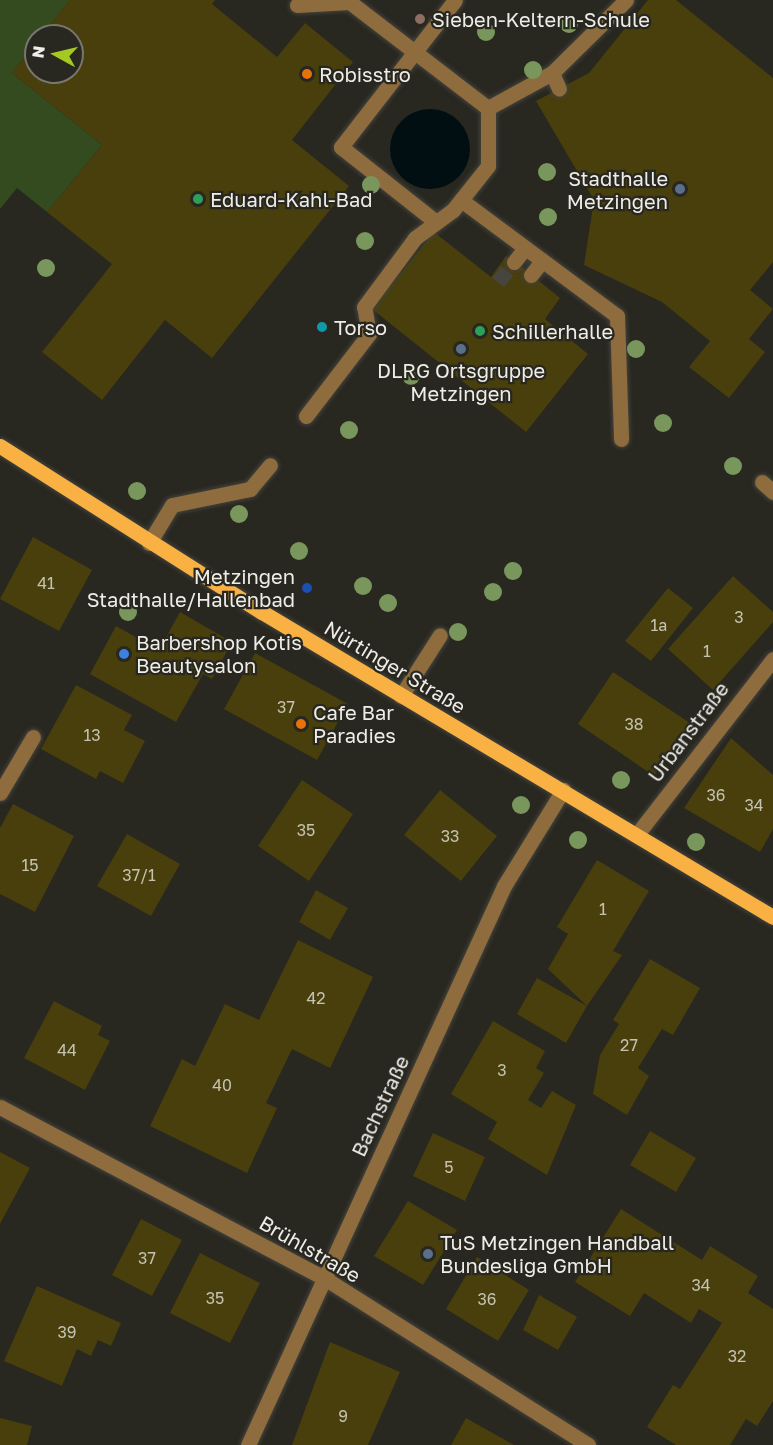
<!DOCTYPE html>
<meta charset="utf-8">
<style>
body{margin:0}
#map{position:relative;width:773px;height:1445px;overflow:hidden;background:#282720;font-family:"Golos Text",sans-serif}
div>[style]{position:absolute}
.green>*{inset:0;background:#334b1e}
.water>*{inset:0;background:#020f12}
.round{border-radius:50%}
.building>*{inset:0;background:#483f0c}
.minor-tunnel>*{height:15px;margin-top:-7.5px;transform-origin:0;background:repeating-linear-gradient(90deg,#46453e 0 15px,transparent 0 23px)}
.roads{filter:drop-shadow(0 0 2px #44433c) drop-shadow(0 0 2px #44433c)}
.minor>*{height:15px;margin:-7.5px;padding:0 7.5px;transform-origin:7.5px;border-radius:7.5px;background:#8f6c3d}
.major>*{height:15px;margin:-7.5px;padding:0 7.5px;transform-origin:7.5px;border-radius:7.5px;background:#f9b143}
.trees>*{width:18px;height:18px;margin:-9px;border-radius:50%;background:#79975c}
.dots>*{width:16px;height:16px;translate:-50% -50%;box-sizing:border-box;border:3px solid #282720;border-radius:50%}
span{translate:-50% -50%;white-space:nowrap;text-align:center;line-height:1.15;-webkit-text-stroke:4.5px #282720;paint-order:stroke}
.number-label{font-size:16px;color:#c4c2b1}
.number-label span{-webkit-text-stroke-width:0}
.poi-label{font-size:20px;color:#eeede8}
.left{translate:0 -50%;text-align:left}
.right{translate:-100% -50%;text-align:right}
.street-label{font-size:20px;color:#eeede8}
.north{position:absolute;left:24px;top:24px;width:60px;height:60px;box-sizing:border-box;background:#282720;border:2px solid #777670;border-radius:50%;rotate:278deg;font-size:16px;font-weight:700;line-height:24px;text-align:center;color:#eeede8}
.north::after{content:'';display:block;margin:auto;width:21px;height:27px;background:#a5c822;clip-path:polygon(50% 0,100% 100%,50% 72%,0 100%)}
</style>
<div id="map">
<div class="green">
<i style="clip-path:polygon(0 0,70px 0,12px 73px,102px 145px,47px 212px,17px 188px,0 209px)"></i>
</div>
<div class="water">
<i class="round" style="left:390px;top:109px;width:80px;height:80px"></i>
</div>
<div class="building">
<i style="clip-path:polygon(70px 0,215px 0,212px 4px,277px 57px,305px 23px,353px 62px,292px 140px,349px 186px,212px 358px,165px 320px,102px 400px,42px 352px,112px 264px,47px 212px,102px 145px,12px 73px,36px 43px,36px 72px,72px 72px,72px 36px,41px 36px)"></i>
<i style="clip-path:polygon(648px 0,676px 0,773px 78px,773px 262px,750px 290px,773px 309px,749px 339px,765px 352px,729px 398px,689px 367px,710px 341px,662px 302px,584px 265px,594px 200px,536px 101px,589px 73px)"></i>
<i style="clip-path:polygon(434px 232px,491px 277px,506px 256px,523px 268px,560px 298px,545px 319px,588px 354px,526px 432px,372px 309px)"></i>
<i style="clip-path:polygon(33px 537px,92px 570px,59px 631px,0 599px)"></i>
<i style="clip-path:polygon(733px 576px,773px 612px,773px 622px,713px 690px,668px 649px)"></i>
<i style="clip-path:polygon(668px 588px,693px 608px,651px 661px,625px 641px)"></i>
<i style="clip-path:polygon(180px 612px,232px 642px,212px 679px,203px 674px,176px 722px,90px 674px,116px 626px,159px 650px)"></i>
<i style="clip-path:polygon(255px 653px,348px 704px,317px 760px,224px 709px)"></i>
<i style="clip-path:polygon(613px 672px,690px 723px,654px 776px,578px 724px)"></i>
<i style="clip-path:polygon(76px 685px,132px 715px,124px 730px,145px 741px,123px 783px,100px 771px,96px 779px,41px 749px)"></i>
<i style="clip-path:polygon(731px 738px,773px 775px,773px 829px,760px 852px,684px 808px)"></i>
<i style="clip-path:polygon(302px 780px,353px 814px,309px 881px,258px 846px)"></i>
<i style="clip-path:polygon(440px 790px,497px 836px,461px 881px,404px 835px)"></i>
<i style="clip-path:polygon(13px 804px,74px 836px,35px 912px,0 894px,0 828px)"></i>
<i style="clip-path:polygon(127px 834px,180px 864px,151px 916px,97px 886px)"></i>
<i style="clip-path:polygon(597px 860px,649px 891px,613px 951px,622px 955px,587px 1006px,548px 969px,568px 934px,557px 927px)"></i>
<i style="clip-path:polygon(316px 890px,348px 908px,330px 940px,299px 922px)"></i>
<i style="clip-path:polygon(298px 940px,373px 977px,330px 1068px,292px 1049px,266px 1103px,277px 1108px,247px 1173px,150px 1126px,182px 1059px,195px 1066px,225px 1004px,259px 1020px)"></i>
<i style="clip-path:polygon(650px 959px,700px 988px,673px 1035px,662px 1029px,638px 1068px,649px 1076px,627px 1115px,593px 1094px,600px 1055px,619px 1024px,613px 1020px)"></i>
<i style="clip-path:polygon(537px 978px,587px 1006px,566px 1043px,517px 1014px)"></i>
<i style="clip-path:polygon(54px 1001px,102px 1026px,98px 1035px,110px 1041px,85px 1090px,24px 1058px)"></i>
<i style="clip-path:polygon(493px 1021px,545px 1051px,536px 1068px,544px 1073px,528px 1100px,541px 1108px,552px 1091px,576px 1105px,547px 1175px,488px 1139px,497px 1122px,451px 1094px)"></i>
<i style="clip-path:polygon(650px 1131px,696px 1158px,676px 1192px,630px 1165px)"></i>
<i style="clip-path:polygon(433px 1133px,485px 1157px,465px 1201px,413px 1176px)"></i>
<i style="clip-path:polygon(0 1152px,30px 1168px,0 1224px)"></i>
<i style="clip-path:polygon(408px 1201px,457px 1230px,423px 1285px,374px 1256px)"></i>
<i style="clip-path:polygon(621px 1209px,702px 1260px,710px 1246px,758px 1276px,748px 1293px,773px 1309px,773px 1401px,757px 1426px,746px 1419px,730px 1445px,676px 1445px,647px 1427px,673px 1385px,680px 1389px,722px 1323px,699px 1309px,691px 1323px,644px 1293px,630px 1316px,575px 1282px)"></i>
<i style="clip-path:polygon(141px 1219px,182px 1240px,152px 1296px,112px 1275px)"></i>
<i style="clip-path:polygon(200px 1253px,260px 1283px,230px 1343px,170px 1313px)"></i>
<i style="clip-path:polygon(477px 1257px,529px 1290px,498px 1341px,446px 1309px)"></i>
<i style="clip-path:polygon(37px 1286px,121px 1323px,111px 1346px,98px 1340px,91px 1356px,77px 1349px,62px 1386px,4px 1361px)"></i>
<i style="clip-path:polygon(539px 1295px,577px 1317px,558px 1350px,523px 1330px)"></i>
<i style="clip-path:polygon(330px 1342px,400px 1372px,368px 1445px,292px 1445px)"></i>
<i style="clip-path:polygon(0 1418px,32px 1426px,27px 1445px,0 1445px)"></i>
<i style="clip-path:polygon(466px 1418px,514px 1445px,451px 1445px)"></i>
</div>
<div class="minor-tunnel">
<i style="left:498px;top:282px;width:26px;rotate:-51deg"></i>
</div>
<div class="roads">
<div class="minor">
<i style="left:347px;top:0;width:178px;rotate:37.5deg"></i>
<i style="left:297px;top:5px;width:52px;rotate:-3.3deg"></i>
<i style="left:552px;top:73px;width:17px;rotate:66deg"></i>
<i style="left:461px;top:200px;width:194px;rotate:36.6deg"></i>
<i style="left:617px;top:316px;width:123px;rotate:88.1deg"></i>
<i style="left:436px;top:222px;width:121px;rotate:-141.7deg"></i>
<i style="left:341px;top:147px;width:186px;rotate:-52.2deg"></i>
<i style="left:514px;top:262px;width:18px;rotate:-52deg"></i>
<i style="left:531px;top:275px;width:18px;rotate:-52deg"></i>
<i style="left:306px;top:416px;width:103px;rotate:-52.5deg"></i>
<i style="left:369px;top:334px;width:27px;rotate:-100deg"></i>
<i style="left:364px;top:307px;width:86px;rotate:-53.5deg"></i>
<i style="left:415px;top:238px;width:47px;rotate:-36.4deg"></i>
<i style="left:453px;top:210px;width:56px;rotate:-51.5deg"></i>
<i style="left:488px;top:166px;width:58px;rotate:-90deg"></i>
<i style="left:488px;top:108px;width:73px;rotate:-28.7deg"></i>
<i style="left:552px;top:73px;width:104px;rotate:-44.6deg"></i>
<i style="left:762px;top:482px;width:15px;rotate:42deg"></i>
<i style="left:149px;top:543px;width:44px;rotate:-58.8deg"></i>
<i style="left:172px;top:505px;width:80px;rotate:-11.6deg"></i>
<i style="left:250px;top:489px;width:31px;rotate:-50deg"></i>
<i style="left:401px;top:696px;width:72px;rotate:-57.4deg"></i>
<i style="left:0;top:793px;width:65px;rotate:-59.5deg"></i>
<i style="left:638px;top:833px;width:220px;rotate:-52.2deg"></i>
<i style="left:0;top:1107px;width:363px;rotate:27.8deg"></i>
<i style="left:321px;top:1276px;width:316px;rotate:32.3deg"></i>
<i style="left:248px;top:1445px;width:615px;rotate:-65.39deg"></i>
<i style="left:504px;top:886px;width:113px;rotate:-58.4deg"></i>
</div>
<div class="major">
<i style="left:0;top:446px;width:310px;rotate:32.4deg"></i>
<i style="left:262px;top:612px;width:595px;rotate:30.83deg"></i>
</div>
</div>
<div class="trees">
<i style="left:569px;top:24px"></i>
<i style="left:486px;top:32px"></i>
<i style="left:533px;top:70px"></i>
<i style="left:547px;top:172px"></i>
<i style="left:371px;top:185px"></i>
<i style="left:548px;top:217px"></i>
<i style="left:365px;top:241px"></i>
<i style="left:46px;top:268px"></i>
<i style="left:636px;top:349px"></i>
<i style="left:411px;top:376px"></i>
<i style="left:663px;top:423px"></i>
<i style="left:349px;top:430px"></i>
<i style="left:733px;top:466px"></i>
<i style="left:137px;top:491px"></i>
<i style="left:239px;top:514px"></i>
<i style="left:299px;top:551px"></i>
<i style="left:513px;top:571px"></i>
<i style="left:363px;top:586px"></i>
<i style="left:493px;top:592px"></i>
<i style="left:388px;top:603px"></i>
<i style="left:128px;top:612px"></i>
<i style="left:458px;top:632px"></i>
<i style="left:621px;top:780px"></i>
<i style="left:521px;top:805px"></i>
<i style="left:578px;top:840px"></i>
<i style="left:696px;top:842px"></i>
</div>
<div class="dots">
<i style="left:420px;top:19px;background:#8d6e63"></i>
<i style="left:307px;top:74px;background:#e8710a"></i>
<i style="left:680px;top:189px;background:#5c6f8a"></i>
<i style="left:198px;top:199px;background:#2e9e5b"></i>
<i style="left:322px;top:327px;background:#0f9aa8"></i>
<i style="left:480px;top:331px;background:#2e9e5b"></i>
<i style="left:461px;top:349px;background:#5c6f8a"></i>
<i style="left:307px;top:588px;background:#1a4fb4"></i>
<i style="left:124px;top:654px;background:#3f7fe0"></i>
<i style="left:301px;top:724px;background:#e8710a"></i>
<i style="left:428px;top:1254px;background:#5c6f8a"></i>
</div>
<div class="number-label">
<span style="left:46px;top:583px">41</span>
<span style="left:739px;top:617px">3</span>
<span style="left:659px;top:625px">1a</span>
<span style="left:707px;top:651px">1</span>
<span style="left:286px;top:707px">37</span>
<span style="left:634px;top:724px">38</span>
<span style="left:92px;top:735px">13</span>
<span style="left:716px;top:795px">36</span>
<span style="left:754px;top:805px">34</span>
<span style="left:306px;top:830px">35</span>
<span style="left:450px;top:836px">33</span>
<span style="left:30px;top:865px">15</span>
<span style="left:139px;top:875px">37/1</span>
<span style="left:603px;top:909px">1</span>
<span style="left:316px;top:998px">42</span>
<span style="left:629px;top:1045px">27</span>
<span style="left:67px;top:1050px">44</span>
<span style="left:502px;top:1070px">3</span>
<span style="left:222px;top:1085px">40</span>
<span style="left:449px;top:1167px">5</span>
<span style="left:147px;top:1258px">37</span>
<span style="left:701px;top:1285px">34</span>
<span style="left:215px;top:1298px">35</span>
<span style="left:487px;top:1299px">36</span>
<span style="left:67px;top:1332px">39</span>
<span style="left:737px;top:1356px">32</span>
<span style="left:343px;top:1416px">9</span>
</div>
<div class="poi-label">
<span class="left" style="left:432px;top:19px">Sieben-Keltern-Schule</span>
<span class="left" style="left:319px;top:74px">Robisstro</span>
<span class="right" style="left:668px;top:190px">Stadthalle<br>Metzingen</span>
<span class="left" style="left:210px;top:199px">Eduard-Kahl-Bad</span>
<span class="left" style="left:334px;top:327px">Torso</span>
<span class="left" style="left:492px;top:331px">Schillerhalle</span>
<span style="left:461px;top:382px">DLRG Ortsgruppe<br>Metzingen</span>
<span class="right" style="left:295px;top:588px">Metzingen<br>Stadthalle/Hallenbad</span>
<span class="left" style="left:136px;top:654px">Barbershop Kotis<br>Beautysalon</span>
<span class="left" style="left:313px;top:724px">Cafe Bar<br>Paradies</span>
<span class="left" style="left:440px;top:1254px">TuS Metzingen Handball<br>Bundesliga GmbH</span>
</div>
<div class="street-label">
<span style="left:395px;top:667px;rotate:31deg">Nürtinger Straße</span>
<span style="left:688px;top:732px;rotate:-53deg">Urbanstraße</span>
<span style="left:380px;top:1106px;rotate:-65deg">Bachstraße</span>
<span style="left:310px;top:1249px;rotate:30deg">Brühlstraße</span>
</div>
<div class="north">N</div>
</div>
